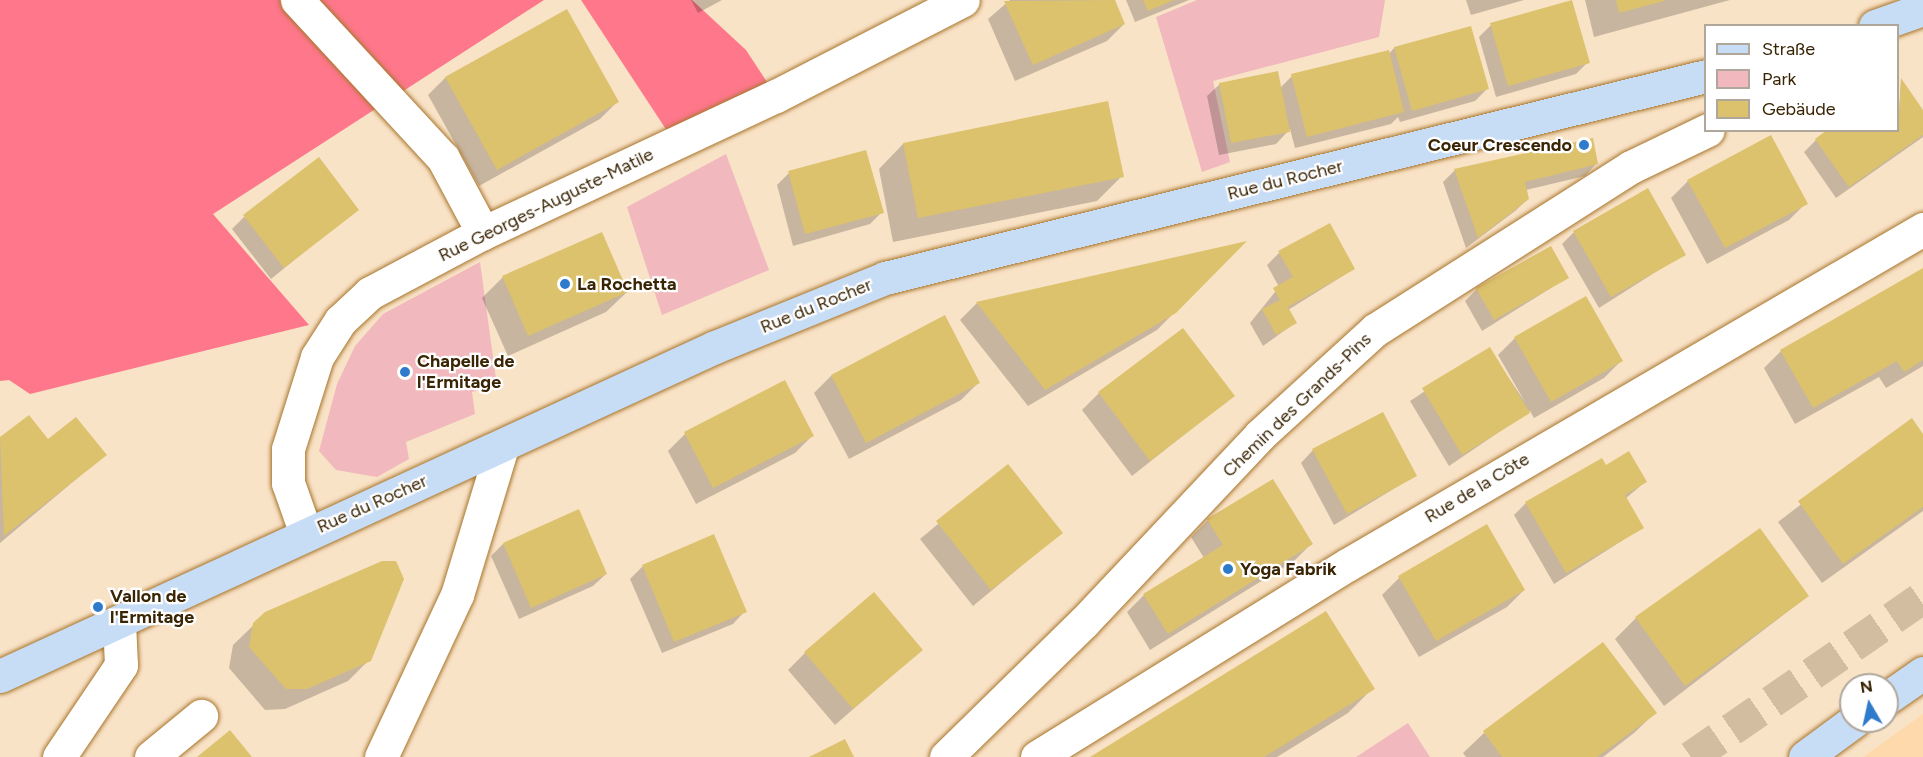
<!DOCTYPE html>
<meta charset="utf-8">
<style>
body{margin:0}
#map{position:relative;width:1923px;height:757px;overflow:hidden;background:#f9e3c7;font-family:Figtree,sans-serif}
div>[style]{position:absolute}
.built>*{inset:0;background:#fed9ac}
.green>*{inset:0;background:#f1b8bd}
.forest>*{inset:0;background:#fe778b}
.shadow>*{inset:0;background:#0003}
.building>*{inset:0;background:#dcc26d}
.highway-tunnel>*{height:33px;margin-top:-16.5px;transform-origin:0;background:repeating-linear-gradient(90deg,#d3bda0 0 33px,transparent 0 49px)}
.roads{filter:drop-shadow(0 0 2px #a8752b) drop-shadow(0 0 2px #a8752b)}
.minor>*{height:33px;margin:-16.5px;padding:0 16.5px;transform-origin:16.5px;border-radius:16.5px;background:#fff}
.major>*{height:33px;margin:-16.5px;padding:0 16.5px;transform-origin:16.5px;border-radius:16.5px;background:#c7dcf5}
.dots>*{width:16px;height:16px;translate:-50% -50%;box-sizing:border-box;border:3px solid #fff;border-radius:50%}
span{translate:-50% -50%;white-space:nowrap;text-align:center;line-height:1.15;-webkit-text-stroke:4.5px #fff;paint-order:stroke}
.poi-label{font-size:18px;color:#392404;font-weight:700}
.right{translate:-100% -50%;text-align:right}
.left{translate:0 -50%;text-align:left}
.street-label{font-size:18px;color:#392404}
.legend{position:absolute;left:1704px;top:24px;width:195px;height:108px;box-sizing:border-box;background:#fff;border:2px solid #b0a79b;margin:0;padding:8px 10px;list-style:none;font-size:18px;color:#392404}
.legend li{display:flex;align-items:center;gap:12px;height:30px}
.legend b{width:30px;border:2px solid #b0a79b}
.north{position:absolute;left:1839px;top:673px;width:60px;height:60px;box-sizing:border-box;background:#fff;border:2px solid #b0a79b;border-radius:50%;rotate:351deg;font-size:16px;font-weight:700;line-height:24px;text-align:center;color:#392404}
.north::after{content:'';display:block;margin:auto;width:21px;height:27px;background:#2f7bcb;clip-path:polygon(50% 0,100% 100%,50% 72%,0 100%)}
</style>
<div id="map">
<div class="built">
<i style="clip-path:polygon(1923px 714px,1923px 757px,1863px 757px)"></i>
</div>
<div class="green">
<i style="clip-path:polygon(1197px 0,1385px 0,1379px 37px,1213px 81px,1230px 162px,1202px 172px,1156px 17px)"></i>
<i style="clip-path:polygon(726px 154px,769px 270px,662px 315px,627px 207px)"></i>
<i style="clip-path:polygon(480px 262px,497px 386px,472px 392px,475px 414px,406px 442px,409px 459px,377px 477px,336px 470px,319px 451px,337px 384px,355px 346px,383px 314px)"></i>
<i style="clip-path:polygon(1408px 723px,1430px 757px,1356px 757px)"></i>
</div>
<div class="forest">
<i style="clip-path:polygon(0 0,544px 0,213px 214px,309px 325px,30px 394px,9px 380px,0 381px)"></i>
<i style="clip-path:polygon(581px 0,692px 0,746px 50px,776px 96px,675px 143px)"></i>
</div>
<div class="shadow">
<i style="clip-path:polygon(691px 0,722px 0,698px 13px)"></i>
<i style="clip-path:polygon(1010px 0,1113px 0,1124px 24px,1107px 41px,1015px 81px,988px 19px)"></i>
<i style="clip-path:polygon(1126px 0,1189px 0,1135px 22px)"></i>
<i style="clip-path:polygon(1466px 0,1524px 0,1471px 15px)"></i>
<i style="clip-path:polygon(1585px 0,1730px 0,1594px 37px)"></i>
<i style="clip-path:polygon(566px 11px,617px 102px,600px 119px,479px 186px,428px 95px,445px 78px)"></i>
<i style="clip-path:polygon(1491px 25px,1588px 62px,1576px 74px,1496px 97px,1479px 37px)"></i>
<i style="clip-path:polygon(1394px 48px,1487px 89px,1475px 101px,1400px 122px,1398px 117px,1391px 124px,1295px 148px,1290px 129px,1276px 144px,1219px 155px,1207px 96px,1220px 84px,1280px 88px,1292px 76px,1388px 55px)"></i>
<i style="clip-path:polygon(1901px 81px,1923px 113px,1923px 137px,1836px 198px,1804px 152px,1816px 140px,1898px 130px)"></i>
<i style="clip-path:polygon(903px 144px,1122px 176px,1097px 201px,893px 242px,879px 169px)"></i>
<i style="clip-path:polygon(1597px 163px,1585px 176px,1526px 190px,1528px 199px,1515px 211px,1466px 248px,1443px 182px,1455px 170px)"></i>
<i style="clip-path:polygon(789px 173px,882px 212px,870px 224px,793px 246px,777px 185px)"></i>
<i style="clip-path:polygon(1688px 181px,1806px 203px,1789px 220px,1707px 264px,1671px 198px)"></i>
<i style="clip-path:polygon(357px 209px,271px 279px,232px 229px,244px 217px)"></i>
<i style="clip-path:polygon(1574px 232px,1684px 254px,1599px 308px,1562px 244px)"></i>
<i style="clip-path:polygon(1243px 243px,1157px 330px,1028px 406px,960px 320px,977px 303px)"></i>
<i style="clip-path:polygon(1279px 253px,1354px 269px,1288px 310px,1295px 323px,1263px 346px,1250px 323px,1279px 287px,1267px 265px)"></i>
<i style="clip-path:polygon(1923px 269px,1923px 366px,1886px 388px,1879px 377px,1795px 424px,1764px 368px,1781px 351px)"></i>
<i style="clip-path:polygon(503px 277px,627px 292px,606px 312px,508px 356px,482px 298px)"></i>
<i style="clip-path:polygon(1567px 278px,1482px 331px,1465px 301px,1477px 289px)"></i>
<i style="clip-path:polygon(944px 317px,978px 383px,961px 400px,849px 459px,814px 393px,831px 376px)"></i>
<i style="clip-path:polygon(1515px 338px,1621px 361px,1604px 378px,1534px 418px,1530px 411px,1449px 466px,1410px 401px,1489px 349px,1525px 402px,1498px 355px)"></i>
<i style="clip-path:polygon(1099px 393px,1233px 396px,1132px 476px,1082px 410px)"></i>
<i style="clip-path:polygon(28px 417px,48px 441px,105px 455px,0 543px,0 439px)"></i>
<i style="clip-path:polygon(1911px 420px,1923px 436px,1923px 511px,1822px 583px,1778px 522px)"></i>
<i style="clip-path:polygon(685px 434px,812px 436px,795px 453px,696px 504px,668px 451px)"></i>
<i style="clip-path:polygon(1313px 450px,1415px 476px,1334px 525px,1301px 463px)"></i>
<i style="clip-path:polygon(1008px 466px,1061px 533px,973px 606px,920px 539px)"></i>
<i style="clip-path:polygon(1605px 467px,1645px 482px,1625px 499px,1642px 528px,1554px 584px,1514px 515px,1526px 503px)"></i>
<i style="clip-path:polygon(1208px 520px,1311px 544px,1294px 561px,1150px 650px,1127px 612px,1144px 595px,1204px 558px,1191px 537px)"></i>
<i style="clip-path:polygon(713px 536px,745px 611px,733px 624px,662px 653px,630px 579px,642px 567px)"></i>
<i style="clip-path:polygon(503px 544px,606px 574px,593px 586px,519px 619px,491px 556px)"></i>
<i style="clip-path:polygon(1399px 578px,1524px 590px,1507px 607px,1419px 657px,1382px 595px)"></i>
<i style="clip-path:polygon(1808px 596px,1664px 706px,1615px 639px,1636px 618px)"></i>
<i style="clip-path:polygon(266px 613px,369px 660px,348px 681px,285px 709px,265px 710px,229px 668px,233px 645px)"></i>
<i style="clip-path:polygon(1603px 644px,1655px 713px,1634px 733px,1603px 757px,1466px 757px,1463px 753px,1484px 733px)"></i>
<i style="clip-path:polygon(921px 650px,835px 725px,788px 670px,805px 653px)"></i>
<i style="clip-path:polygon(1373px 688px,1348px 713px,1277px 757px,1093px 757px)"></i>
</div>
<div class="building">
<i style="clip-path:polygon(1115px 0,1125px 24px,1033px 65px,1004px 1px)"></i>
<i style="clip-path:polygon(1143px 0,1174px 0,1148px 11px)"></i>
<i style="clip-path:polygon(1572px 0,1590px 63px,1508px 86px,1490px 23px)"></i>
<i style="clip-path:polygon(1616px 0,1664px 0,1664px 1px,1619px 13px)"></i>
<i style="clip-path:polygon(567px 9px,619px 102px,497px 170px,445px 77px)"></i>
<i style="clip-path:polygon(1471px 26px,1489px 89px,1412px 111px,1394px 47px)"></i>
<i style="clip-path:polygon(1389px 50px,1404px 112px,1307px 137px,1291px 74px)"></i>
<i style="clip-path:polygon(1278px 71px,1290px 132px,1231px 143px,1219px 83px)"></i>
<i style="clip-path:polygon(1901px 78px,1923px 110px,1923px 135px,1849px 187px,1815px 139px,1827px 130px,1898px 130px)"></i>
<i style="clip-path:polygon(1108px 101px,1124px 177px,918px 218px,903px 143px)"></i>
<i style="clip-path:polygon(1771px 135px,1808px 204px,1725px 248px,1687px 180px)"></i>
<i style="clip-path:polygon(1593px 138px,1598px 164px,1525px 182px,1529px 199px,1478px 238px,1454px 169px)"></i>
<i style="clip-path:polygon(866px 150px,884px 213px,805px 234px,788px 171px)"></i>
<i style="clip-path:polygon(319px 157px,359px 210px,284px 268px,243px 215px)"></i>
<i style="clip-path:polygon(1648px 188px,1686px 255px,1611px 297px,1573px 231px)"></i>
<i style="clip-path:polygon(1330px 223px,1355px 269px,1288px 307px,1297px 323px,1276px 335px,1262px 309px,1280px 300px,1273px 288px,1293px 277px,1278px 251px)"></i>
<i style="clip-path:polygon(602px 232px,628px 292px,528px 336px,502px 276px)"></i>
<i style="clip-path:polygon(1247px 241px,1176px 313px,1045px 390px,976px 302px)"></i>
<i style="clip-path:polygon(1551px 246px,1569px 278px,1494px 320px,1476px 288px)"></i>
<i style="clip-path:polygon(1923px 268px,1923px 360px,1904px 372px,1897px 361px,1813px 408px,1780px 350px)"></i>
<i style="clip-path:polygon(1586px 296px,1623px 361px,1551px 402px,1514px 337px)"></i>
<i style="clip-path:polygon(945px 315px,980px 383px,866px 443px,831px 375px)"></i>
<i style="clip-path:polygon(1183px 328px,1235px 396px,1150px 461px,1098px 392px)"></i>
<i style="clip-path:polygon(1490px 347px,1530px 413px,1462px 455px,1422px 388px)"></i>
<i style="clip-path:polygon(785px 380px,814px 436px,713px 488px,684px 432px)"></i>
<i style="clip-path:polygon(1383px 412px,1417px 476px,1347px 514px,1312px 449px)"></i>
<i style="clip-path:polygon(29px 415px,48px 439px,76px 417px,107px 455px,4px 536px,0 437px)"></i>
<i style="clip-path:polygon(1912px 418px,1923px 434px,1923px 507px,1843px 564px,1798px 501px)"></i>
<i style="clip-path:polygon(1629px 451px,1647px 482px,1625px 495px,1644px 528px,1566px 573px,1525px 502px,1602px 458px,1606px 465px)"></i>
<i style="clip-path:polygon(1008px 464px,1063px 533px,991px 590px,936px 521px)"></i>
<i style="clip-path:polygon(1273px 479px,1313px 544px,1168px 634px,1143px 594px,1223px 545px,1207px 519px)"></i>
<i style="clip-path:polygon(579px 509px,607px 574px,531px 608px,503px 543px)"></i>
<i style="clip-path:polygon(1487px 524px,1525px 590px,1436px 641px,1398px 576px)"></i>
<i style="clip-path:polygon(1760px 528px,1809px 596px,1685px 686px,1635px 617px)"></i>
<i style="clip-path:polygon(714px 534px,747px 612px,674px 642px,642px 565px)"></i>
<i style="clip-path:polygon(382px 561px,396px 561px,404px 579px,371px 661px,307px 689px,286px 689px,249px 647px,253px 623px,265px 612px)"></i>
<i style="clip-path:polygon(874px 592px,923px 650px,853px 709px,804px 652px)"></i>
<i style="clip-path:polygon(1326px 611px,1375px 689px,1264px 757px,1090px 757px)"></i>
<i style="clip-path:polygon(1603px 642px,1657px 713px,1597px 757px,1502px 757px,1483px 731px)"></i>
<i style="clip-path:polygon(230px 730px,252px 757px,197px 757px)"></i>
<i style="clip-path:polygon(845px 739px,854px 757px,809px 757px)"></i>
</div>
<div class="highway-tunnel">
<i style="left:1691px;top:757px;width:282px;rotate:-34.6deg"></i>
</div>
<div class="roads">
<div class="minor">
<i style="left:297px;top:0;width:215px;rotate:47.3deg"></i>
<i style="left:443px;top:158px;width:85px;rotate:61.9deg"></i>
<i style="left:306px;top:534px;width:54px;rotate:-109.4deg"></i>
<i style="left:288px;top:483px;width:34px;rotate:-90deg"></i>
<i style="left:288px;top:449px;width:96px;rotate:-72.5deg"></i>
<i style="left:317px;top:357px;width:43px;rotate:-57.4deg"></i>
<i style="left:340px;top:321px;width:41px;rotate:-43deg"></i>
<i style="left:370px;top:293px;width:128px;rotate:-28deg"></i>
<i style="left:483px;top:233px;width:323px;rotate:-25.1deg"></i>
<i style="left:776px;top:96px;width:210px;rotate:-27.2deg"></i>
<i style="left:59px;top:757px;width:111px;rotate:-56deg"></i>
<i style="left:121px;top:665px;width:42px;rotate:-92.7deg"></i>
<i style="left:151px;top:757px;width:65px;rotate:-39.4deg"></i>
<i style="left:381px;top:757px;width:179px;rotate:-64.9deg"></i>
<i style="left:457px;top:595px;width:155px;rotate:-73.1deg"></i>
<i style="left:946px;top:757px;width:192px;rotate:-44.4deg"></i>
<i style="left:1083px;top:623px;width:258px;rotate:-46.7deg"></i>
<i style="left:1260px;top:435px;width:156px;rotate:-42.4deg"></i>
<i style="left:1375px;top:330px;width:303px;rotate:-32.5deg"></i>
<i style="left:1631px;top:167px;width:85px;rotate:-25.7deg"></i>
<i style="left:1037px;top:757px;width:365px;rotate:-31.8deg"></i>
<i style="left:1347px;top:565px;width:667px;rotate:-30.26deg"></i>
</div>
<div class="major">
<i style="left:1875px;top:26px;width:51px;rotate:-19.5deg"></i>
<i style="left:0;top:676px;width:787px;rotate:-24.71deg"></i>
<i style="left:715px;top:347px;width:183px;rotate:-22.1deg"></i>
<i style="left:885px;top:278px;width:845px;rotate:-13.82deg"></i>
<i style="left:1887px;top:698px;width:44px;rotate:-34.8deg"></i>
<i style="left:1805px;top:757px;width:61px;rotate:-36.3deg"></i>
</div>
</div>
<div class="dots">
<i style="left:1584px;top:145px;background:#2f7bcb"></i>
<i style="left:565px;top:284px;background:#2f7bcb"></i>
<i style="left:405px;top:372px;background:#2f7bcb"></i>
<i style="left:1228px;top:569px;background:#2f7bcb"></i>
<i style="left:98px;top:607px;background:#2f7bcb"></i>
</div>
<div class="poi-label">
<span class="right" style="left:1572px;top:145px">Coeur Crescendo</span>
<span class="left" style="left:577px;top:284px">La Rochetta</span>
<span class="left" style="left:417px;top:372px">Chapelle de<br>l'Ermitage</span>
<span class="left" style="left:1240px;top:569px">Yoga Fabrik</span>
<span class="left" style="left:110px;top:607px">Vallon de<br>l'Ermitage</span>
</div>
<div class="street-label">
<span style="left:1285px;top:180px;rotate:-14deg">Rue du Rocher</span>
<span style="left:546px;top:205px;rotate:-26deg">Rue Georges-Auguste-Matile</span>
<span style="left:816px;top:306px;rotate:-22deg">Rue du Rocher</span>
<span style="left:1297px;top:405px;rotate:-44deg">Chemin des Grands-Pins</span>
<span style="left:1477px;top:488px;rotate:-31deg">Rue de la Côte</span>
<span style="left:372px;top:504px;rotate:-24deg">Rue du Rocher</span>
</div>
<ul class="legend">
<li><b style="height:8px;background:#c7dcf5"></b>Straße</li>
<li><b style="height:16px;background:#f1b8bd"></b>Park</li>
<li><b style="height:16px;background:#dcc26d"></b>Gebäude</li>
</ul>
<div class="north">N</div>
</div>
